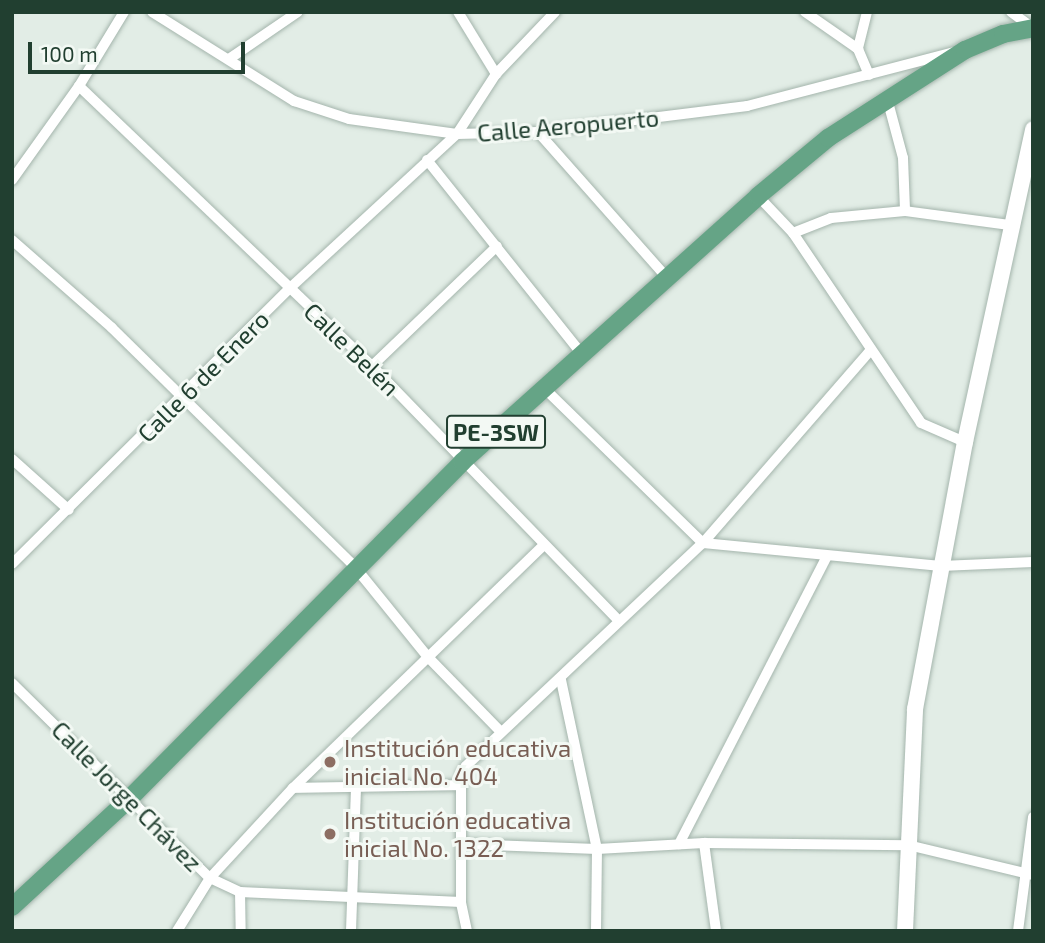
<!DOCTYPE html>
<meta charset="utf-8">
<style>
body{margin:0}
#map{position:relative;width:1045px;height:943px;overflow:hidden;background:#e2ede6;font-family:"Exo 2",sans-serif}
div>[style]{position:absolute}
.roads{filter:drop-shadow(0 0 2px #a4b5ac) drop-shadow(0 0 2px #a4b5ac)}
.minor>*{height:10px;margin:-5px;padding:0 5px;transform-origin:5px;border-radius:5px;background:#fff}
.secondary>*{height:16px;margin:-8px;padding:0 8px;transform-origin:8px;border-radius:8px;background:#fff}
.primary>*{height:18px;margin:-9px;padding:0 9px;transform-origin:9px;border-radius:9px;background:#65a486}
.dots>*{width:19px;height:19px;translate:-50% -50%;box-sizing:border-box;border:4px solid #f3f9f4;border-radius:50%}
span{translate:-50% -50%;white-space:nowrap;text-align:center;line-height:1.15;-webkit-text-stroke:6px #f3f9f4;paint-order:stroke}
.shield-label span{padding:2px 5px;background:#f3f9f4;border:2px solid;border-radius:5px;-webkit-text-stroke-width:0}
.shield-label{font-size:23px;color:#213f30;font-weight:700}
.street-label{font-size:24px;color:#213f30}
.education-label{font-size:24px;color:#785e54}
.left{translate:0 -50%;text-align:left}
.frame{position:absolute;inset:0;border:14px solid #213f30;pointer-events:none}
.scale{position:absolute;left:28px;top:42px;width:217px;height:32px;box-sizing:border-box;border:4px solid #213f30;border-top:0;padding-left:9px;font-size:21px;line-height:24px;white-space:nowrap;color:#213f30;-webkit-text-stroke:5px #f3f9f4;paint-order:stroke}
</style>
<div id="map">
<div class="roads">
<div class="minor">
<i style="left:152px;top:12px;width:168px;rotate:32.1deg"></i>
<i style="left:294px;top:101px;width:58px;rotate:18.1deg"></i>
<i style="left:349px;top:119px;width:109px;rotate:7.9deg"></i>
<i style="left:457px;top:134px;width:81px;rotate:-1.4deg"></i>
<i style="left:538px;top:132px;width:211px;rotate:-7.1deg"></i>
<i style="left:747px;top:106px;width:214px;rotate:-14.6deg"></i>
<i style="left:458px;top:12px;width:73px;rotate:58.5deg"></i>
<i style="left:805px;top:12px;width:65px;rotate:34.9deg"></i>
<i style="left:867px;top:12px;width:38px;rotate:104deg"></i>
<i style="left:858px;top:49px;width:28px;rotate:67deg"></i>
<i style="left:1011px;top:12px;width:27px;rotate:36deg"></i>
<i style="left:229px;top:59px;width:83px;rotate:-34.3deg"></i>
<i style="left:79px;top:86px;width:405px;rotate:43.7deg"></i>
<i style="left:372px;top:366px;width:354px;rotate:45.9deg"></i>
<i style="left:888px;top:102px;width:58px;rotate:75deg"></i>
<i style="left:903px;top:158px;width:53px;rotate:87.8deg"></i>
<i style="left:538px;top:132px;width:195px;rotate:48.5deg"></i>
<i style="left:427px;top:160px;width:247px;rotate:51.4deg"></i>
<i style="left:12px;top:180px;width:115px;rotate:-54.5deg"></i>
<i style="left:79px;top:86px;width:87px;rotate:-58.7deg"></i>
<i style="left:758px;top:196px;width:51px;rotate:46.6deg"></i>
<i style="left:793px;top:233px;width:229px;rotate:56deg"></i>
<i style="left:921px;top:423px;width:48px;rotate:23.4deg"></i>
<i style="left:793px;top:233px;width:41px;rotate:-21.5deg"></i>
<i style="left:831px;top:218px;width:74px;rotate:-5.4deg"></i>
<i style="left:905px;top:211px;width:106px;rotate:7.6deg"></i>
<i style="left:12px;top:240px;width:133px;rotate:41.3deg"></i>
<i style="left:112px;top:328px;width:341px;rotate:44.5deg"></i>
<i style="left:355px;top:567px;width:114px;rotate:51deg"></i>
<i style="left:427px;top:656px;width:106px;rotate:45.8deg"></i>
<i style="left:372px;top:366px;width:173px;rotate:-43.8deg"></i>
<i style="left:545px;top:389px;width:221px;rotate:44.3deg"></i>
<i style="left:703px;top:543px;width:239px;rotate:5.5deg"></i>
<i style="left:941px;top:566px;width:92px;rotate:-2.5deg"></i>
<i style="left:12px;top:459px;width:76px;rotate:41.8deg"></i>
<i style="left:12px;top:564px;width:392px;rotate:-44.8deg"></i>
<i style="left:290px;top:288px;width:227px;rotate:-42.7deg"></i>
<i style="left:457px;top:134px;width:72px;rotate:-57deg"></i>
<i style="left:496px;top:74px;width:86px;rotate:-46.4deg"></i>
<i style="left:561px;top:680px;width:173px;rotate:78deg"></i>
<i style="left:597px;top:849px;width:82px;rotate:90.7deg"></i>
<i style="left:12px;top:683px;width:278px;rotate:44.6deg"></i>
<i style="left:210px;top:878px;width:33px;rotate:25deg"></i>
<i style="left:240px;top:892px;width:221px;rotate:2.6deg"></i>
<i style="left:293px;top:788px;width:169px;rotate:-1deg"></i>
<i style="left:704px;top:843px;width:89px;rotate:82.2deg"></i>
<i style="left:463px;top:844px;width:134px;rotate:2.1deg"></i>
<i style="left:597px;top:849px;width:107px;rotate:-3.2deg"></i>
<i style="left:704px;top:843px;width:204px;rotate:0.6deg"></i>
<i style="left:908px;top:845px;width:129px;rotate:13.5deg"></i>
<i style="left:679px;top:844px;width:322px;rotate:-62.8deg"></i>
<i style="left:240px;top:892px;width:39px;rotate:89deg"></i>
<i style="left:177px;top:931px;width:62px;rotate:-58.1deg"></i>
<i style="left:210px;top:878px;width:122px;rotate:-47.3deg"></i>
<i style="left:293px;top:788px;width:348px;rotate:-44.1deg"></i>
<i style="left:351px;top:931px;width:141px;rotate:-88deg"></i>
<i style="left:467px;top:931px;width:30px;rotate:-102deg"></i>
<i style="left:461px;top:902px;width:128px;rotate:-90deg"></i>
<i style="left:461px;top:774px;width:9px;rotate:-58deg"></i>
<i style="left:466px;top:766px;width:325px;rotate:-43.3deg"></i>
<i style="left:703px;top:543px;width:254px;rotate:-49deg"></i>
<i style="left:1018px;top:931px;width:115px;rotate:-82.5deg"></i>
</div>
<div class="secondary">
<i style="left:905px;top:931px;width:222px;rotate:-87.4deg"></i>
<i style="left:915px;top:709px;width:272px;rotate:-79.4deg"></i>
<i style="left:965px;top:442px;width:320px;rotate:-77.7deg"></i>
</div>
<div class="primary">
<i style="left:12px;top:907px;width:159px;rotate:-42.7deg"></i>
<i style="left:129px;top:799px;width:474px;rotate:-45.3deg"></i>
<i style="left:462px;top:462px;width:398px;rotate:-41.9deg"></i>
<i style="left:758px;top:196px;width:91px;rotate:-39.6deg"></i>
<i style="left:828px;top:138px;width:163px;rotate:-32.7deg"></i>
<i style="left:965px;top:50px;width:41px;rotate:-22.8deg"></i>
<i style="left:1003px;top:34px;width:31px;rotate:-11deg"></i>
</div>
</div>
<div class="dots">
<i style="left:330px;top:762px;background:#8d6e63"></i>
<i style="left:330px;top:834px;background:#8d6e63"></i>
</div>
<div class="shield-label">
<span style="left:496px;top:432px">PE-3SW</span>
</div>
<div class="street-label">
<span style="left:568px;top:125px;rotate:-5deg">Calle Aeropuerto</span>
<span style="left:352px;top:349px;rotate:44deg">Calle Belén</span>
<span style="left:203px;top:376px;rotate:-45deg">Calle 6 de Enero</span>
<span style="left:127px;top:796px;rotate:45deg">Calle Jorge Chávez</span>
</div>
<div class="education-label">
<span class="left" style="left:344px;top:762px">Institución educativa<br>inicial No. 404</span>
<span class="left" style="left:344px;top:834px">Institución educativa<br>inicial No. 1322</span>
</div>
<div class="frame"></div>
<div class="scale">100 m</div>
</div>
